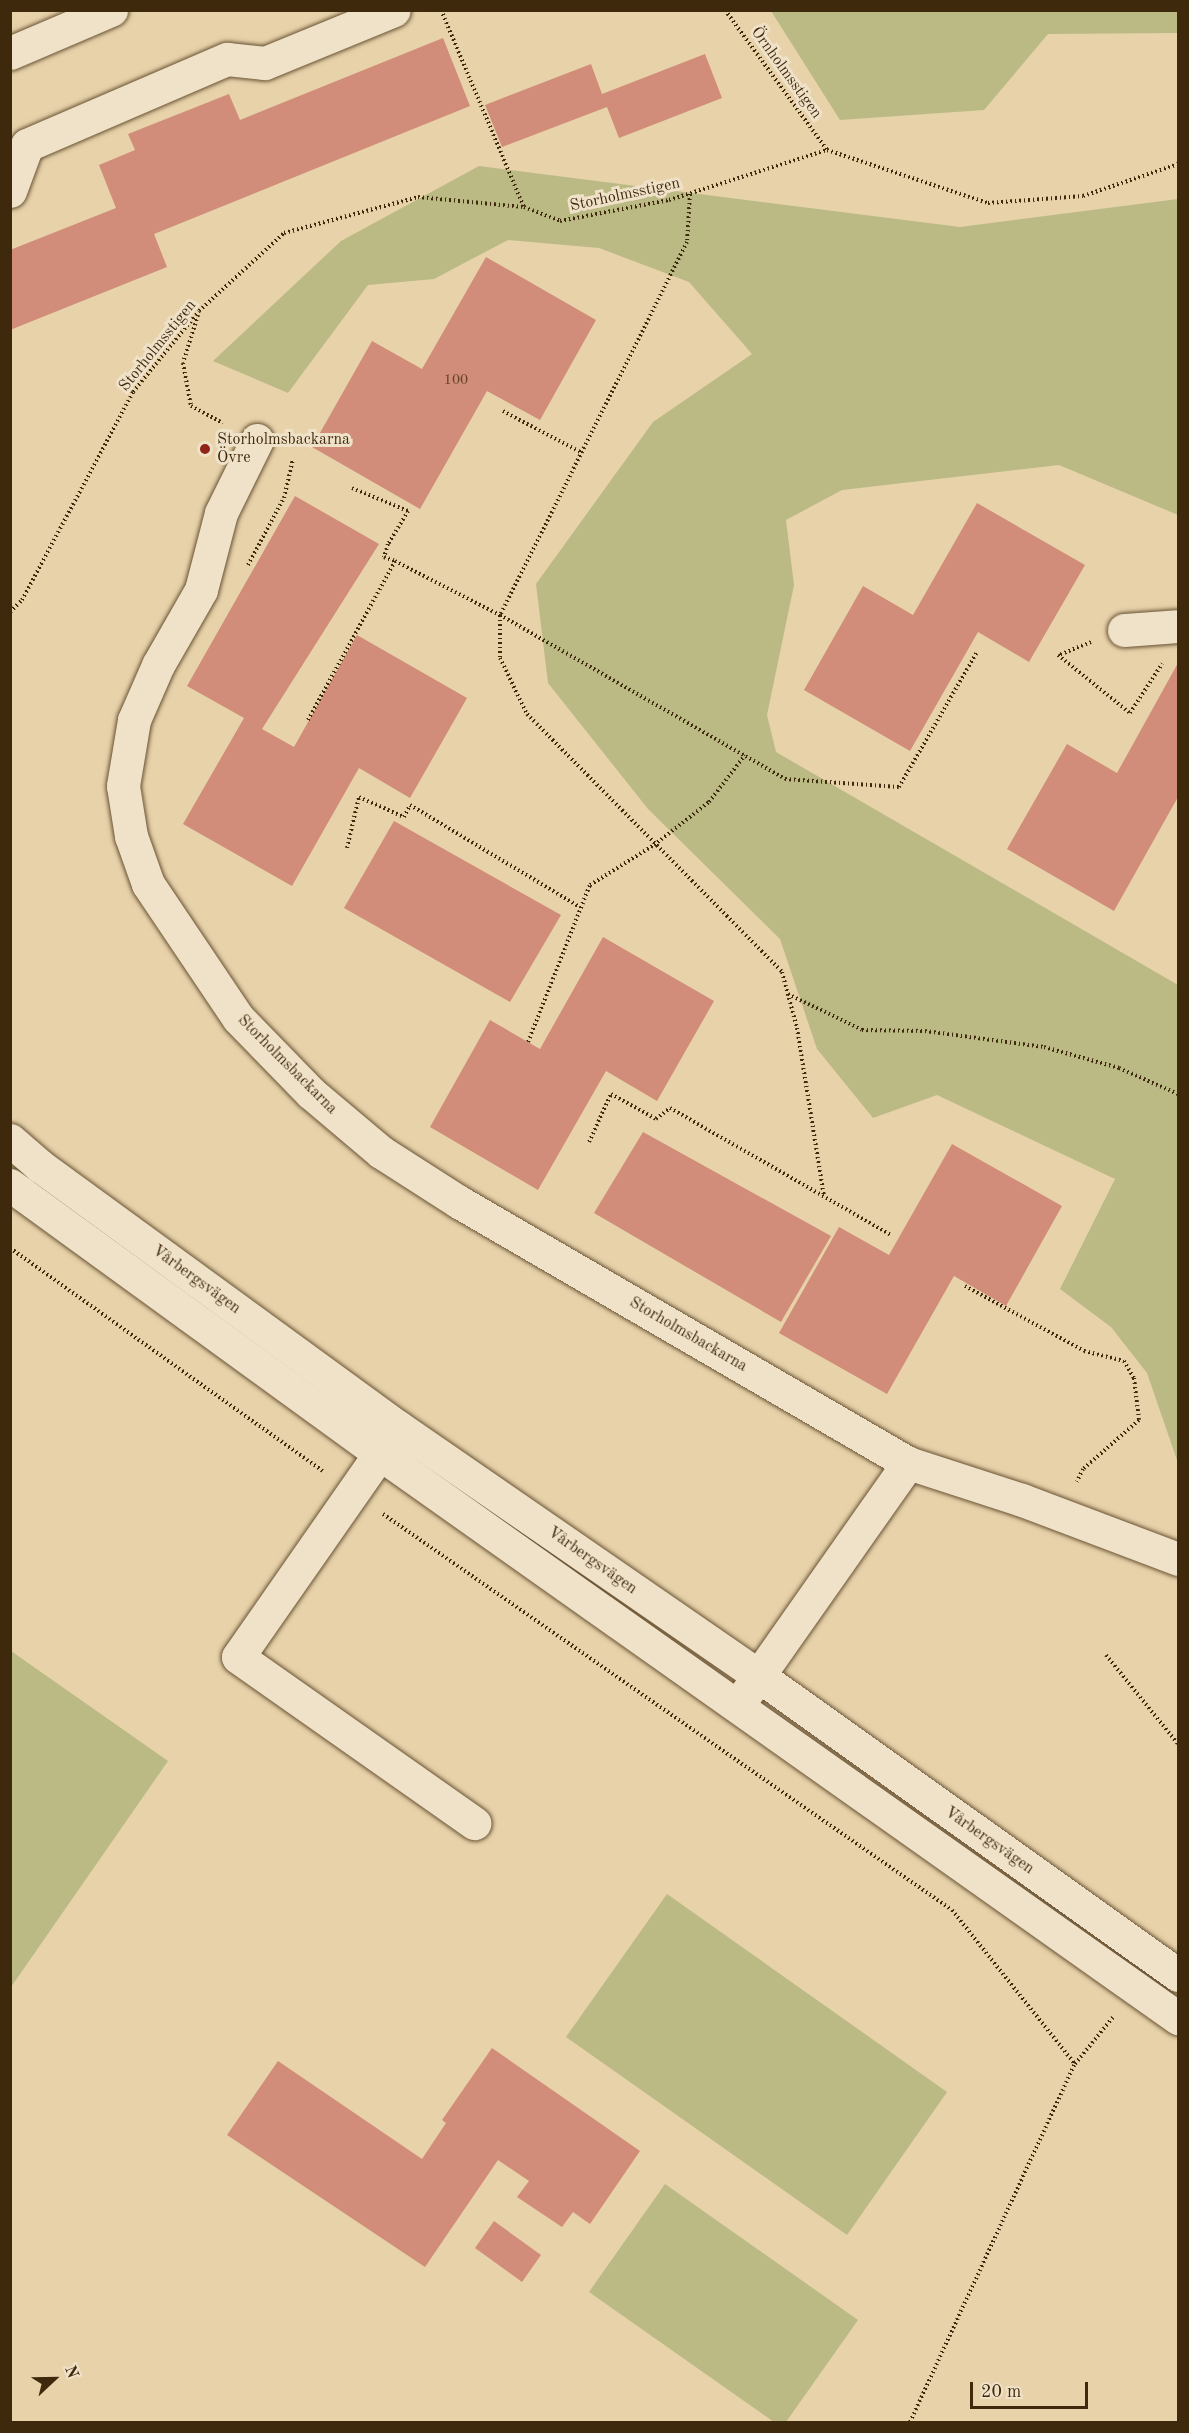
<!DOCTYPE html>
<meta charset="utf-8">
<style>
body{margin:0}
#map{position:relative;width:1189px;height:2433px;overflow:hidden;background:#e7d2aa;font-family:"Old Standard TT",serif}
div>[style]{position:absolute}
.green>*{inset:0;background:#bbba85}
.building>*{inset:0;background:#d18d79}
.path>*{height:4px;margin-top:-2px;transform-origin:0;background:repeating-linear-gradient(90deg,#3f290d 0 1.5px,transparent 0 4.5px)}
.roads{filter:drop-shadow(0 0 2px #695334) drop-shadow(0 0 2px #695334)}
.minor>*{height:33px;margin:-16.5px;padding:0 16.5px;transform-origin:16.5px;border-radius:16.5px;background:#efe2c8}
.dots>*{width:16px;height:16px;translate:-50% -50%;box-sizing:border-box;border:3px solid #efe2c8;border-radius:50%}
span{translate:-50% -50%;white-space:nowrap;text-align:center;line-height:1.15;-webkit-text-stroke:6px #efe2c8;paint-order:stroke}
.number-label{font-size:14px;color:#644228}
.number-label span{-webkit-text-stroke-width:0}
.street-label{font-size:16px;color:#3f290d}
.poi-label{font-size:16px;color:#3f290d}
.left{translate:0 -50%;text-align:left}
.frame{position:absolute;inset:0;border:12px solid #3f290d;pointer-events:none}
.north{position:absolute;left:24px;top:2349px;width:60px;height:60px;-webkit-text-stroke:4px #efe2c8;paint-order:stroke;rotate:68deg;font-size:16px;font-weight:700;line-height:24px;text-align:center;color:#3f290d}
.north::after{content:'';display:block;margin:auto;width:21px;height:27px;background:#3f290d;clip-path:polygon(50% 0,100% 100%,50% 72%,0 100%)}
.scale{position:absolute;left:970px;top:2382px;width:118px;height:27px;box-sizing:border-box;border:3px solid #3f290d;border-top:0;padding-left:8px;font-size:18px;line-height:21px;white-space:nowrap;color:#3f290d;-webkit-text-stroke:4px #efe2c8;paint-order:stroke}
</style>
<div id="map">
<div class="green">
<i style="clip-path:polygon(771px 11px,1178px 11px,1178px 33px,1048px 34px,984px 110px,840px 120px)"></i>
<i style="clip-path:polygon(479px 166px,960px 227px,1178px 199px,1178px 515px,1059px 465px,842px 490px,786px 520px,794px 585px,767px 715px,776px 752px,1178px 985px,1178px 1463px,1147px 1373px,1111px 1327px,1060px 1289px,1115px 1179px,937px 1095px,873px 1118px,817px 1049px,780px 939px,648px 809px,548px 683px,536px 584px,653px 422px,752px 354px,689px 282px,599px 248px,508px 240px,434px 279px,368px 285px,288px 393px,213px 361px,341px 241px)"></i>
<i style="clip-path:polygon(11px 1651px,168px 1761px,11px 1987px)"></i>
<i style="clip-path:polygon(667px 1894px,947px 2092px,847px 2235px,566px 2037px)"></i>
<i style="clip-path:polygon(665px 2184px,858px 2320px,786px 2422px,774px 2422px,589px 2292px)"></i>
</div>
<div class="building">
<i style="clip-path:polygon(443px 38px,470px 106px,154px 234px,167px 267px,10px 330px,10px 250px,116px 208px,99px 165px,135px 150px,128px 134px,229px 94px,240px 120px)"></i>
<i style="clip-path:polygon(705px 54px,722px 98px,619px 138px,607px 107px,502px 147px,485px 105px,591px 64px,602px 94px)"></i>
<i style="clip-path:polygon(486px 257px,596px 320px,540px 420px,487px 391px,420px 509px,312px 447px,372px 341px,422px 369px)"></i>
<i style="clip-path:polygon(295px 496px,379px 544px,262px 729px,294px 747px,357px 635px,467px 698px,410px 798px,359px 768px,292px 886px,183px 824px,244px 718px,187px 686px)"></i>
<i style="clip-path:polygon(977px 503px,1085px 565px,1029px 662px,978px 632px,910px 751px,804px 690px,863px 586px,913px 615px)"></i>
<i style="clip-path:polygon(1178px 663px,1178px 797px,1114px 911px,1007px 849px,1067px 744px,1117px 773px)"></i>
<i style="clip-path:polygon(394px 821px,561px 915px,510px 1002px,344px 908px)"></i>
<i style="clip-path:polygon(603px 937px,714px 1001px,657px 1101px,606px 1071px,538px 1190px,430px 1127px,490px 1020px,540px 1049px)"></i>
<i style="clip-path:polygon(643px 1132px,831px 1236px,781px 1322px,594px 1213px)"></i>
<i style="clip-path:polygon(952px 1144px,1062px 1206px,1006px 1306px,954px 1276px,887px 1394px,779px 1333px,839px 1227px,889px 1255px)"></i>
<i style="clip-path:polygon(492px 2048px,640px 2151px,590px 2224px,573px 2212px,562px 2227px,517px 2197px,529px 2181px,498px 2160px,425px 2267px,227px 2135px,278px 2061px,422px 2159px,446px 2123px,442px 2120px)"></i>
<i style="clip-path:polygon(494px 2221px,541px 2255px,522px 2282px,475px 2248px)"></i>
</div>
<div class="path">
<i style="left:441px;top:10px;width:214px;rotate:67.2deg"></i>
<i style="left:725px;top:10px;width:173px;rotate:53.9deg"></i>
<i style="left:690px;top:194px;width:48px;rotate:93.6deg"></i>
<i style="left:687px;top:242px;width:417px;rotate:116.6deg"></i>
<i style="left:500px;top:615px;width:43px;rotate:90deg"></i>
<i style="left:500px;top:658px;width:62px;rotate:64.3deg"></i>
<i style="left:527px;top:714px;width:363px;rotate:45.3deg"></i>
<i style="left:782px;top:972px;width:58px;rotate:75deg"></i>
<i style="left:797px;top:1028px;width:170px;rotate:80.9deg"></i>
<i style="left:198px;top:315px;width:50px;rotate:107.4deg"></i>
<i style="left:183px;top:363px;width:44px;rotate:79.5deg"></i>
<i style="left:191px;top:406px;width:36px;rotate:28deg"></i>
<i style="left:503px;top:411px;width:89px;rotate:28deg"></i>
<i style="left:352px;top:488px;width:61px;rotate:22.3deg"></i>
<i style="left:408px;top:511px;width:39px;rotate:121deg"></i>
<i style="left:388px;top:544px;width:14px;rotate:107deg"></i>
<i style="left:384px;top:557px;width:12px;rotate:20deg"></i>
<i style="left:248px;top:565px;width:76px;rotate:-61.8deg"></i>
<i style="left:284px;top:498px;width:40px;rotate:-77deg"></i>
<i style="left:10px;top:612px;width:17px;rotate:-45deg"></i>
<i style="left:22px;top:600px;width:236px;rotate:-61.9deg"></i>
<i style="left:133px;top:392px;width:104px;rotate:-50.8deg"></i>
<i style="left:199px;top:311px;width:115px;rotate:-42.5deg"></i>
<i style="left:284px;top:233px;width:139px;rotate:-15deg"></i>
<i style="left:418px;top:197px;width:106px;rotate:5.4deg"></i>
<i style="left:524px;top:207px;width:39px;rotate:21deg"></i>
<i style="left:560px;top:221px;width:111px;rotate:-10.9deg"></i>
<i style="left:669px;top:200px;width:166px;rotate:-17.6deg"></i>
<i style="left:827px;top:150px;width:169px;rotate:18.2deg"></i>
<i style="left:988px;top:203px;width:95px;rotate:-4.2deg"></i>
<i style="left:1083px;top:196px;width:100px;rotate:-18.6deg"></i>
<i style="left:1091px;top:642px;width:35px;rotate:158deg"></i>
<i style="left:1058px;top:655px;width:92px;rotate:38.9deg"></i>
<i style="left:1130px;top:713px;width:59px;rotate:-56.9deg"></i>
<i style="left:308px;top:720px;width:181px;rotate:-61.3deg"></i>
<i style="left:395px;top:561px;width:118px;rotate:27.2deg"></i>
<i style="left:500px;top:615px;width:329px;rotate:29.9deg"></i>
<i style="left:785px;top:779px;width:114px;rotate:4deg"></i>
<i style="left:899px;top:787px;width:156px;rotate:-60deg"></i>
<i style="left:347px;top:848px;width:52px;rotate:-76.8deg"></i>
<i style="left:359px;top:797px;width:49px;rotate:24deg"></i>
<i style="left:404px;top:817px;width:13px;rotate:-63deg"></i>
<i style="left:410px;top:805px;width:198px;rotate:31deg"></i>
<i style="left:788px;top:994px;width:82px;rotate:25.9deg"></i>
<i style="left:862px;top:1030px;width:63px;rotate:0.9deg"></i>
<i style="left:925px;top:1031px;width:120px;rotate:7.7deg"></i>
<i style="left:1044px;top:1047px;width:78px;rotate:15.6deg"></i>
<i style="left:1119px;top:1068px;width:64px;rotate:23.8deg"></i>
<i style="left:528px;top:1042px;width:169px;rotate:-68.5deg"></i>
<i style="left:590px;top:885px;width:75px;rotate:-32deg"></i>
<i style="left:654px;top:845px;width:70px;rotate:-38deg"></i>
<i style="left:709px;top:802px;width:59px;rotate:-52.5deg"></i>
<i style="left:589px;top:1142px;width:53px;rotate:-65.4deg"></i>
<i style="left:611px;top:1094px;width:51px;rotate:29.1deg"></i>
<i style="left:656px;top:1119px;width:18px;rotate:-38deg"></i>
<i style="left:670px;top:1108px;width:255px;rotate:29.9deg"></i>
<i style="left:10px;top:1248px;width:384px;rotate:35.5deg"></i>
<i style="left:965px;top:1286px;width:136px;rotate:28.6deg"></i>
<i style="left:1084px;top:1351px;width:41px;rotate:14deg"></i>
<i style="left:1124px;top:1361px;width:20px;rotate:60deg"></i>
<i style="left:1134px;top:1378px;width:42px;rotate:83.2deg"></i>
<i style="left:1139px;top:1420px;width:74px;rotate:138.8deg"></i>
<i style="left:1083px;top:1469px;width:14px;rotate:115deg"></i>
<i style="left:383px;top:1514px;width:693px;rotate:34.84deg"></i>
<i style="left:952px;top:1910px;width:197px;rotate:51.4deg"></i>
<i style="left:1106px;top:1655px;width:114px;rotate:51deg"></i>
<i style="left:910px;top:2422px;width:394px;rotate:-65.3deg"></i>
<i style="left:1075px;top:2064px;width:60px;rotate:-51deg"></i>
</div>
<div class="roads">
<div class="minor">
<i style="left:10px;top:53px;width:110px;rotate:-23.1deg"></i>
<i style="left:10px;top:191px;width:49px;rotate:-69.7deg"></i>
<i style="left:27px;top:145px;width:218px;rotate:-23.3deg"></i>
<i style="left:227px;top:59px;width:38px;rotate:6deg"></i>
<i style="left:265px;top:63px;width:139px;rotate:-22.3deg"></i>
<i style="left:257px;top:440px;width:81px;rotate:116.3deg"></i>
<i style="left:221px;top:513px;width:80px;rotate:104.6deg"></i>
<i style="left:201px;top:590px;width:86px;rotate:119.8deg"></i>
<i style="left:158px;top:665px;width:60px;rotate:113.6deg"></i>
<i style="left:134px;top:720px;width:67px;rotate:99.5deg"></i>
<i style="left:123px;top:786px;width:51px;rotate:80.9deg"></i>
<i style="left:131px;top:836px;width:51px;rotate:70.5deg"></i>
<i style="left:148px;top:884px;width:161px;rotate:56.1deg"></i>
<i style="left:238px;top:1018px;width:105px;rotate:45.8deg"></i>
<i style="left:311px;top:1093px;width:92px;rotate:40.1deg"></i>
<i style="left:381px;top:1152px;width:93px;rotate:32.7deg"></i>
<i style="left:459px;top:1202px;width:519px;rotate:30.17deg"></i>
<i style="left:908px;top:1463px;width:120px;rotate:18deg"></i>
<i style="left:1022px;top:1500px;width:167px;rotate:20.7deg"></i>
<i style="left:1124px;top:630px;width:54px;rotate:-4.2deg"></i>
<i style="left:10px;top:1140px;width:40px;rotate:41deg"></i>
<i style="left:40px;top:1166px;width:443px;rotate:36.1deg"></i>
<i style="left:398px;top:1427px;width:439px;rotate:34.6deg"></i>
<i style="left:759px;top:1676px;width:515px;rotate:35.51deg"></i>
<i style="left:10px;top:1185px;width:456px;rotate:36deg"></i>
<i style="left:379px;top:1453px;width:979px;rotate:35.27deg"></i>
<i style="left:392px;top:1436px;width:269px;rotate:124.9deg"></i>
<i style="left:238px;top:1657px;width:289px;rotate:35.1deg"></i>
<i style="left:745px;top:1695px;width:284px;rotate:-54.9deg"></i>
</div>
</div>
<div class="dots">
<i style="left:205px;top:449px;background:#8f2418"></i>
</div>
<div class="number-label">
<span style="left:456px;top:380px">100</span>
</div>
<div class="street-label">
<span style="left:786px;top:73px;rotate:54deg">Örnholmsstigen</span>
<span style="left:625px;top:195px;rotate:-12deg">Storholmsstigen</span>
<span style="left:158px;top:346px;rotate:-51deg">Storholmsstigen</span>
<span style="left:287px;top:1065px;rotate:45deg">Storholmsbackarna</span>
<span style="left:196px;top:1280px;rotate:36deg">Vårbergsvägen</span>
<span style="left:688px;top:1335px;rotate:30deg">Storholmsbackarna</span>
<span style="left:592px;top:1561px;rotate:35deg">Vårbergsvägen</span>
<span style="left:989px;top:1841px;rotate:35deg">Vårbergsvägen</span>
</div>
<div class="poi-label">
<span class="left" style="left:217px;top:449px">Storholmsbackarna<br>Övre</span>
</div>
<div class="frame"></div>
<div class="north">N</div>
<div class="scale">20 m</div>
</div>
